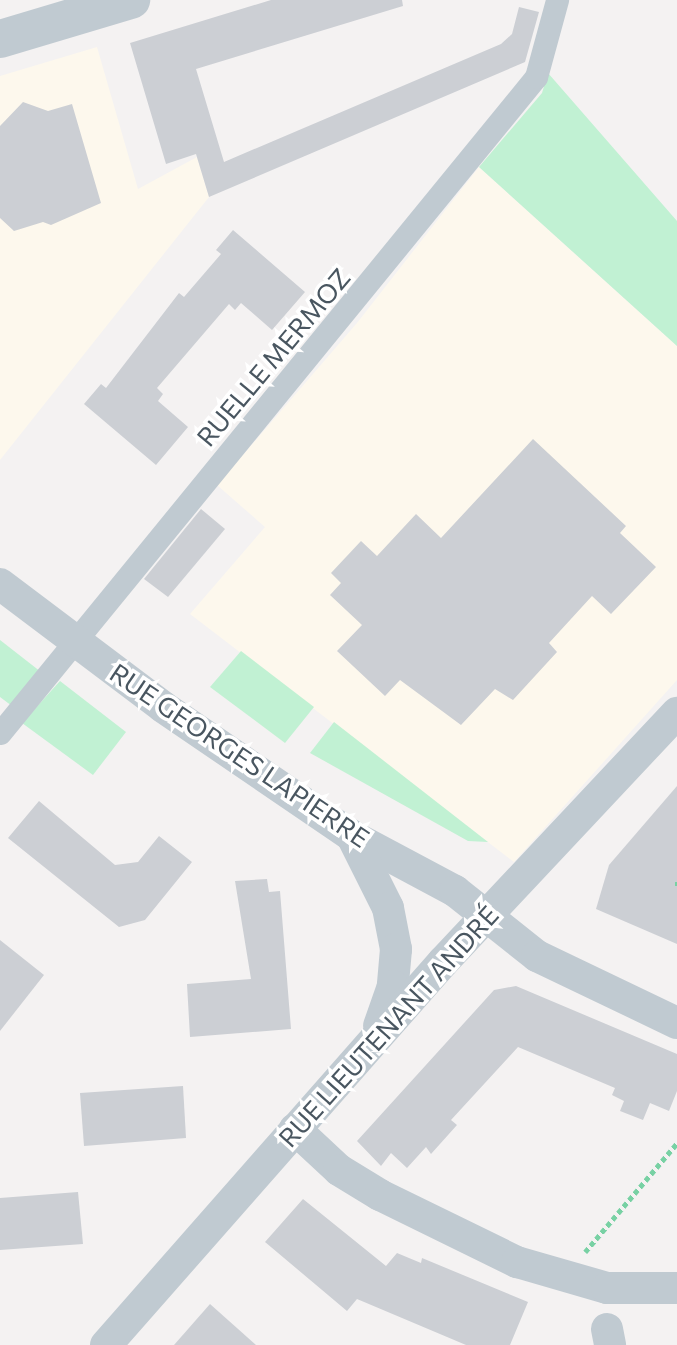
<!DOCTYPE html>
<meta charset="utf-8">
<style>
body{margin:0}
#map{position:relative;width:677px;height:1345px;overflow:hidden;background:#f4f2f2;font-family:Commissioner,sans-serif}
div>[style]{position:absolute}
.commercial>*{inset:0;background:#fdf8ed}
.green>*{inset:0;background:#c1f1d3}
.building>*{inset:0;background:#cccfd4}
.path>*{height:4.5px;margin-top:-2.25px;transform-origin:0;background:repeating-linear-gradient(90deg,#78d1a4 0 5px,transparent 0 8.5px)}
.pedestrian>*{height:23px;margin:-11.5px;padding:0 11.5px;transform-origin:11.5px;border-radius:11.5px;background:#c0cad1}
.minor>*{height:32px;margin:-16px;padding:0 16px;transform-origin:16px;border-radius:16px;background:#c0cad1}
.tertiary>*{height:38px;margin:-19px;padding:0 19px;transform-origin:19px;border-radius:19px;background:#c0cad1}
span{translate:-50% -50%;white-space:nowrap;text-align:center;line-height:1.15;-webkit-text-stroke:7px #fff;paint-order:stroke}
.street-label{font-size:26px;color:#495660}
</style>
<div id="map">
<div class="commercial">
<i style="clip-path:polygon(97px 47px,138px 189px,197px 157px,209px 197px,0 460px,0 76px)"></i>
<i style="clip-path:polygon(479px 167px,677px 346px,677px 680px,514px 862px,190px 614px,265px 527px,217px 485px,357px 323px)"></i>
</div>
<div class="green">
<i style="clip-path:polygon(548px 73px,677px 221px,677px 346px,479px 167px,542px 93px)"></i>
<i style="clip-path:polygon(0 640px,41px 672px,12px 706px,0 697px)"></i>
<i style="clip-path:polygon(241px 651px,314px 707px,285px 743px,210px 687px)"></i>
<i style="clip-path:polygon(60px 681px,126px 732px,93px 775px,22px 723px)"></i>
<i style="clip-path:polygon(334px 722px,361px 743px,488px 842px,468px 841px,310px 753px)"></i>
</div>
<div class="building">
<i style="clip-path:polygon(271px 0,402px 0,403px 6px,196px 69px,224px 162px,501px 44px,512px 34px,519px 7px,539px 12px,525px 62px,209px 197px,196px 154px,166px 164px,130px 43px)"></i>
<i style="clip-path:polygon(23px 102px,48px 111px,72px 104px,101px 203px,51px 225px,43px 222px,14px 231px,0 218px,0 126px)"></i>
<i style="clip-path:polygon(233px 230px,305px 292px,272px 330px,241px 303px,235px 310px,229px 304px,157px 388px,163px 394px,158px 401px,188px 427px,156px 465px,84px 404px,101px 384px,106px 388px,179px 293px,184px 297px,221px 254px,216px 250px)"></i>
<i style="clip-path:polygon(533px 439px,626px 526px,620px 533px,656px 567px,611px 614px,592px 596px,549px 643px,557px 652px,513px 700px,495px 689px,461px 725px,400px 680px,385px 696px,337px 651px,362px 625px,330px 595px,341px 583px,331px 573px,361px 541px,377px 556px,416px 514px,441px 538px)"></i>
<i style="clip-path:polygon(201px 509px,225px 529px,168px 597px,144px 579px)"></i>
<i style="clip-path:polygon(677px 786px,677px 944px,596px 909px,609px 865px)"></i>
<i style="clip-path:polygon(39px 801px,115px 865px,138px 862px,159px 836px,192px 862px,145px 920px,119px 927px,8px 838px)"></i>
<i style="clip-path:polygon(267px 879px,269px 892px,280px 891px,291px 1029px,190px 1037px,187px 984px,251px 979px,235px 881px)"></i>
<i style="clip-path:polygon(0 940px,44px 975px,0 1031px)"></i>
<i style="clip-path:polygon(516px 986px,677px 1054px,677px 1091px,669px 1111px,650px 1103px,643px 1120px,620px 1111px,624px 1101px,612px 1095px,615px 1088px,518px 1047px,451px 1120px,457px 1125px,431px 1154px,426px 1147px,407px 1168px,391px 1153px,381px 1166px,357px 1141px,494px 990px)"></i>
<i style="clip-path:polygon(183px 1086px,186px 1138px,84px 1146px,80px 1093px)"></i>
<i style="clip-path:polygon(78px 1192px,83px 1244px,0 1250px,0 1198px)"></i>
<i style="clip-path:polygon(303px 1199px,386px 1266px,397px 1253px,421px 1263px,422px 1258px,528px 1302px,510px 1345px,466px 1345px,357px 1299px,347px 1311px,265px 1242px)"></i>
<i style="clip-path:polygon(210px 1304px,256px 1345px,174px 1345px)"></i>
</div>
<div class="path">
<i style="left:675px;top:884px;width:2px"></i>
<i style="left:585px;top:1252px;width:143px;rotate:-49.8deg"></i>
</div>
<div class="pedestrian">
<i style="left:0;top:733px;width:847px;rotate:-50.75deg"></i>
<i style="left:536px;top:77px;width:80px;rotate:-74.7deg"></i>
</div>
<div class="minor">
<i style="left:0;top:584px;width:204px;rotate:37deg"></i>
<i style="left:163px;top:707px;width:229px;rotate:34.3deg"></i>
<i style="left:352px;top:836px;width:117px;rotate:28.1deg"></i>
<i style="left:455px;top:891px;width:105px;rotate:38.4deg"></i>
<i style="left:537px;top:956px;width:155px;rotate:25.6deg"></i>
<i style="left:352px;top:836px;width:80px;rotate:63.4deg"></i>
<i style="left:388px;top:908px;width:42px;rotate:79deg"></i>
<i style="left:396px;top:949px;width:37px;rotate:95deg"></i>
<i style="left:393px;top:986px;width:42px;rotate:109.3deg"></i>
<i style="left:295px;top:1129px;width:60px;rotate:43deg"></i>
<i style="left:339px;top:1170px;width:48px;rotate:31.4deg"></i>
<i style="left:380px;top:1195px;width:153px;rotate:26.1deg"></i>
<i style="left:517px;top:1262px;width:94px;rotate:16.1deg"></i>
<i style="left:607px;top:1288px;width:70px"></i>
<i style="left:607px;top:1329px;width:16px;rotate:79deg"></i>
<i style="left:106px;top:1345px;width:510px;rotate:-48.66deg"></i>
<i style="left:443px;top:962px;width:342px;rotate:-46.8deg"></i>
</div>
<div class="tertiary">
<i style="left:0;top:39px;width:137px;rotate:-16.6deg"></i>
</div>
<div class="street-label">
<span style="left:273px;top:357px;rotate:-50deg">RUELLE MERMOZ</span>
<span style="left:240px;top:755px;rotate:34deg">RUE GEORGES LAPIERRE</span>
<span style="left:388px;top:1026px;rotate:-48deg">RUE LIEUTENANT ANDRÉ</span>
</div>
</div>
